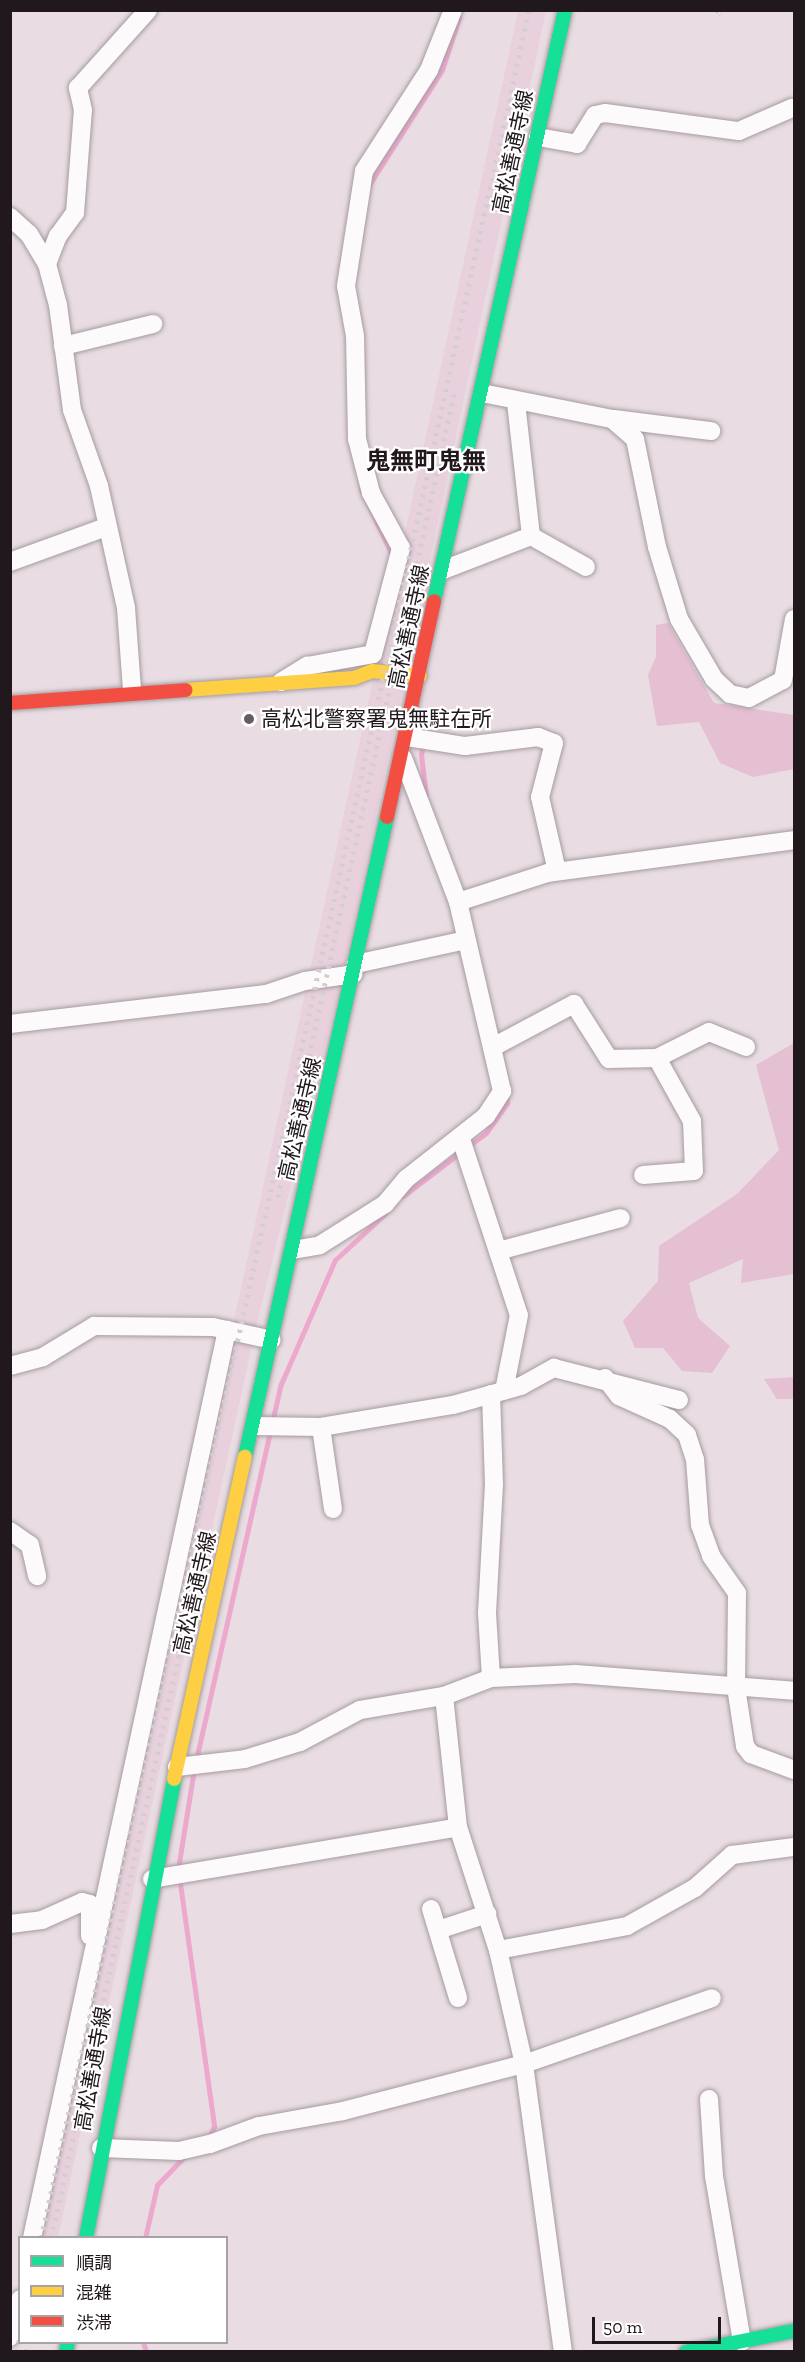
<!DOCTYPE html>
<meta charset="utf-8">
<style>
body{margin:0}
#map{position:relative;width:805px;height:2362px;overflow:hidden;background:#e9dde3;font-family:"Zilla Slab","Noto Sans JP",serif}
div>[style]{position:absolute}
.built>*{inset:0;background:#e8d1dd}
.green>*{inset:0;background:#e5bfd2}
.stream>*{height:5px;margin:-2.5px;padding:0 2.5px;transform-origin:2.5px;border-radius:2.5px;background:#eca8cd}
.path>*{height:3px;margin-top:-1.5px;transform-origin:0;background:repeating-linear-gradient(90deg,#c4bfc1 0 3px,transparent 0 6px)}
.roads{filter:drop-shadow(0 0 2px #a59ba0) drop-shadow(0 0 2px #a59ba0)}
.street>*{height:18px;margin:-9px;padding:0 9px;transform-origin:9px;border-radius:9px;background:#fcfafb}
.fast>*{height:14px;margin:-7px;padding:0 7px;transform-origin:7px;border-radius:7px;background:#16e098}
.slow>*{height:14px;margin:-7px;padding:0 7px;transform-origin:7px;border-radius:7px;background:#ffcf43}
.jam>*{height:14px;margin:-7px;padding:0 7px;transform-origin:7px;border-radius:7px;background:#f24e42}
.rail>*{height:4.5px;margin-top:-2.25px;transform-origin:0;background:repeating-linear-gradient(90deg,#d3cfd1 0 3px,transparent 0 9px)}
.dots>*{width:16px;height:16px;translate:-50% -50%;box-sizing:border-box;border:3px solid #fff;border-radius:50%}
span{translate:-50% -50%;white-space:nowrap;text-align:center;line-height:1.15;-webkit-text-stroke:4.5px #fff;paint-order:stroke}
.street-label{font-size:21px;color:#20181c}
.poi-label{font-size:21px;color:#20181c}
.left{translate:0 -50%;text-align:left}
.quarter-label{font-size:24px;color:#20181c;font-weight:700}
.frame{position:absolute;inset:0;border:12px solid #20181c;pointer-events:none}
.legend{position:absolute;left:18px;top:2236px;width:210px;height:108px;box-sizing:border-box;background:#fff;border:2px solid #a6a3a4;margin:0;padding:8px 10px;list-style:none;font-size:18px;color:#20181c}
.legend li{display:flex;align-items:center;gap:12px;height:30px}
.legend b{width:30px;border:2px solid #a6a3a4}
.scale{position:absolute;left:592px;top:2317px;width:129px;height:27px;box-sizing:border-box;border:3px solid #20181c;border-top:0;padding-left:8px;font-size:18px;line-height:21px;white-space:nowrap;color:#20181c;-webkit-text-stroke:4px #fff;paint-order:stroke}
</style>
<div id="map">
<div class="built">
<i style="clip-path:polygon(518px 11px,546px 11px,342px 976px,254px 1336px,58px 2237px,35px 2238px)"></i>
</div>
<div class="green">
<i style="clip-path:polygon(668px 623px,714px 703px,794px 715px,794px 769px,753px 777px,720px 763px,699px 722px,657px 726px,648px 675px,656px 657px,656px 625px)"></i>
<i style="clip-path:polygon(794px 1043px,794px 1274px,741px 1283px,743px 1259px,689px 1283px,698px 1318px,730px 1346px,712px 1373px,682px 1371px,663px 1348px,635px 1348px,623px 1321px,658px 1281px,659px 1246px,737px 1194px,779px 1150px,756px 1065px)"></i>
<i style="clip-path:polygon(794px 1377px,794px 1399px,777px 1399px,764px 1379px)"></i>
</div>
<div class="stream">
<i style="left:369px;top:185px;width:136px;rotate:-57.6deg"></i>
<i style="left:442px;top:70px;width:55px;rotate:-71.9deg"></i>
<i style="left:361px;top:489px;width:73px;rotate:64.8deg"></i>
<i style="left:420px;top:716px;width:10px;rotate:53deg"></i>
<i style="left:426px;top:724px;width:30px;rotate:99deg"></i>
<i style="left:421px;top:754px;width:42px;rotate:83.2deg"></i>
<i style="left:403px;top:1196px;width:104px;rotate:-37.2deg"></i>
<i style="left:486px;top:1133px;width:37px;rotate:-55deg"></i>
<i style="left:507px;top:1103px;width:9px;rotate:-96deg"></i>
<i style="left:196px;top:1760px;width:385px;rotate:-77.3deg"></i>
<i style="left:281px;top:1384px;width:135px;rotate:-66.5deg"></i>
<i style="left:335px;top:1260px;width:69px;rotate:-42.7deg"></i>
<i style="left:194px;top:1769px;width:101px;rotate:99.1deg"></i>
<i style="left:178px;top:1869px;width:260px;rotate:82deg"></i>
<i style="left:214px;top:2126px;width:13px;rotate:113deg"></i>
<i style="left:145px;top:2238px;width:54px;rotate:-77.2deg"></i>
<i style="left:157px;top:2185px;width:40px;rotate:-46deg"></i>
<i style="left:143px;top:2342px;width:10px;rotate:73deg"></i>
</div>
<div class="path">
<i style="left:716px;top:10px;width:6px;rotate:45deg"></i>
</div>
<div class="roads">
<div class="street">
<i style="left:538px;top:137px;width:40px;rotate:10deg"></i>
<i style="left:577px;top:144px;width:34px;rotate:-58deg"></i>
<i style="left:595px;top:115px;width:10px;rotate:-11deg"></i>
<i style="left:605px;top:113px;width:135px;rotate:7.7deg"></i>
<i style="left:739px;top:131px;width:58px;rotate:-23.5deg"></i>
<i style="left:10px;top:217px;width:25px;rotate:42deg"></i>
<i style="left:29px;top:234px;width:35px;rotate:59deg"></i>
<i style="left:47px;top:264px;width:42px;rotate:75deg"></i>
<i style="left:58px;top:305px;width:106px;rotate:82.4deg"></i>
<i style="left:72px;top:410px;width:81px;rotate:70.4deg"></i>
<i style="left:99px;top:486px;width:125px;rotate:77.5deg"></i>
<i style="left:126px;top:608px;width:82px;rotate:85.8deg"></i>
<i style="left:47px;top:264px;width:30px;rotate:-69deg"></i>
<i style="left:58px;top:236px;width:29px;rotate:-54deg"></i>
<i style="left:75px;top:213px;width:103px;rotate:-85.6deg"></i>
<i style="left:83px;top:110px;width:23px;rotate:-103deg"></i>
<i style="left:78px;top:88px;width:105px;rotate:-48.1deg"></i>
<i style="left:63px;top:346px;width:93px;rotate:-13.7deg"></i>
<i style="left:482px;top:393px;width:133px;rotate:11.3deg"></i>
<i style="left:612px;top:419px;width:30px;rotate:41deg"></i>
<i style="left:635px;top:439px;width:110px;rotate:78.5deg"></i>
<i style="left:657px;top:547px;width:75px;rotate:73deg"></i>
<i style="left:679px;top:619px;width:69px;rotate:59.7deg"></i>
<i style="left:714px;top:679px;width:22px;rotate:43deg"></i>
<i style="left:730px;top:694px;width:19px;rotate:12deg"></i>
<i style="left:749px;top:698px;width:38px;rotate:-28deg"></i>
<i style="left:783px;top:680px;width:62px;rotate:-79.8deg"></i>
<i style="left:614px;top:419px;width:98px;rotate:7.1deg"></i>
<i style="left:531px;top:536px;width:63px;rotate:29.4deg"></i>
<i style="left:10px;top:562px;width:102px;rotate:-20deg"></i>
<i style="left:443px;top:570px;width:94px;rotate:-21.1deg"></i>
<i style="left:531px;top:536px;width:134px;rotate:-96.4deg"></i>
<i style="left:281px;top:682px;width:31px;rotate:-32deg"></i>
<i style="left:307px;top:666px;width:67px;rotate:-10.3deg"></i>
<i style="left:373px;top:654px;width:110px;rotate:-75.2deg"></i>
<i style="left:401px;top:548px;width:63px;rotate:-118.6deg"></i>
<i style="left:371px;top:493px;width:56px;rotate:-104.5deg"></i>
<i style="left:357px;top:439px;width:103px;rotate:-91.1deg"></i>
<i style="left:355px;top:336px;width:51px;rotate:-100.2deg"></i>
<i style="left:346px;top:286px;width:116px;rotate:-81.1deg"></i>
<i style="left:364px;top:171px;width:120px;rotate:-57.2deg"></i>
<i style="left:429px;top:70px;width:65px;rotate:-68.2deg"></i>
<i style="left:407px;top:737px;width:59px;rotate:8.8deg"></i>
<i style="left:465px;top:746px;width:74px;rotate:-7deg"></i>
<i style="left:538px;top:737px;width:17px;rotate:21deg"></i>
<i style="left:554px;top:743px;width:56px;rotate:104.5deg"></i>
<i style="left:540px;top:797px;width:76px;rotate:77.1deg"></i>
<i style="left:458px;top:902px;width:95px;rotate:-17.9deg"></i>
<i style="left:548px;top:873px;width:248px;rotate:-7.6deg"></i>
<i style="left:356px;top:964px;width:113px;rotate:-12.3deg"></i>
<i style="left:10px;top:1024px;width:258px;rotate:-6.7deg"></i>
<i style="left:266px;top:994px;width:41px;rotate:-18.4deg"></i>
<i style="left:305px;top:981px;width:49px;rotate:-8.1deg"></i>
<i style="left:493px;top:1047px;width:92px;rotate:-28deg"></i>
<i style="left:574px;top:1004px;width:65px;rotate:57.5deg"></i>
<i style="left:609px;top:1059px;width:48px;rotate:-1.2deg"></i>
<i style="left:657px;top:1058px;width:58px;rotate:-26.6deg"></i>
<i style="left:709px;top:1032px;width:40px;rotate:22deg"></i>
<i style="left:461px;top:1139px;width:185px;rotate:71.8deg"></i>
<i style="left:519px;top:1315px;width:77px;rotate:101.2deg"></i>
<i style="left:643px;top:1175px;width:51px;rotate:-4.5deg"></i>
<i style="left:694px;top:1171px;width:50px;rotate:-92.3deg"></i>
<i style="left:692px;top:1121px;width:72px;rotate:-119.1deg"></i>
<i style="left:293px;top:1250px;width:27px;rotate:-10deg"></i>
<i style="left:320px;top:1245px;width:77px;rotate:-32.2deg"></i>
<i style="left:385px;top:1204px;width:33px;rotate:-50deg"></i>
<i style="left:406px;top:1179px;width:102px;rotate:-38.2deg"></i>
<i style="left:486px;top:1116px;width:30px;rotate:-57deg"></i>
<i style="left:502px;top:1091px;width:194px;rotate:-103.1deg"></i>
<i style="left:458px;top:902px;width:154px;rotate:-110.9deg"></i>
<i style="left:498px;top:1251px;width:127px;rotate:-15deg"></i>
<i style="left:10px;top:1366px;width:34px;rotate:-15deg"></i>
<i style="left:43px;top:1357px;width:60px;rotate:-31.3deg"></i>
<i style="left:94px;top:1326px;width:119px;rotate:0.5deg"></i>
<i style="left:213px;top:1327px;width:60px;rotate:12.4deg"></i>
<i style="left:605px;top:1378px;width:23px;rotate:52deg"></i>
<i style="left:619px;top:1396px;width:56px;rotate:24.3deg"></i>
<i style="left:670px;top:1419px;width:23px;rotate:43deg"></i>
<i style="left:687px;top:1435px;width:25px;rotate:72deg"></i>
<i style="left:695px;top:1459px;width:66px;rotate:85.7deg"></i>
<i style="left:700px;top:1525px;width:33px;rotate:70deg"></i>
<i style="left:711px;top:1556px;width:45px;rotate:54.9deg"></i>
<i style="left:737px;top:1593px;width:94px;rotate:90.6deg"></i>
<i style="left:736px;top:1687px;width:60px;rotate:81.3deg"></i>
<i style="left:745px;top:1746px;width:10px;rotate:53deg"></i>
<i style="left:751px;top:1754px;width:46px;rotate:20.4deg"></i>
<i style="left:491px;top:1394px;width:90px;rotate:88.1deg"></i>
<i style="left:494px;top:1484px;width:129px;rotate:93.1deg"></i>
<i style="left:487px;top:1613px;width:65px;rotate:86.5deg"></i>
<i style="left:254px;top:1426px;width:67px;rotate:0.9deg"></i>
<i style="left:321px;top:1427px;width:134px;rotate:-9.5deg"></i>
<i style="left:453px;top:1405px;width:71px;rotate:-15.6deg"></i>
<i style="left:521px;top:1386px;width:38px;rotate:-29deg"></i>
<i style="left:554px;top:1368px;width:129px;rotate:14.4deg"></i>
<i style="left:321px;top:1427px;width:83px;rotate:81.7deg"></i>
<i style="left:10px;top:1531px;width:24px;rotate:35deg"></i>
<i style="left:30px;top:1545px;width:32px;rotate:77deg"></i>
<i style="left:444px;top:1696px;width:132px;rotate:83.9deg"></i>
<i style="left:458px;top:1827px;width:129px;rotate:72deg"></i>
<i style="left:498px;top:1950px;width:117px;rotate:77.2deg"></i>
<i style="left:524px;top:2064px;width:291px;rotate:82.3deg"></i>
<i style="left:177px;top:1767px;width:68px;rotate:-6.7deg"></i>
<i style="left:245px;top:1759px;width:58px;rotate:-17.2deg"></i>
<i style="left:300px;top:1742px;width:68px;rotate:-28.1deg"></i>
<i style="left:360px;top:1710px;width:85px;rotate:-9.5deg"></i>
<i style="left:444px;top:1696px;width:50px;rotate:-21deg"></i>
<i style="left:491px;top:1678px;width:84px;rotate:-2.7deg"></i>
<i style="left:575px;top:1674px;width:220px;rotate:4.4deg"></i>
<i style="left:152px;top:1879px;width:310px;rotate:-9.6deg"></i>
<i style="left:431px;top:1909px;width:93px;rotate:73.1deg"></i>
<i style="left:10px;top:1924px;width:32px;rotate:-7deg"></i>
<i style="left:42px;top:1920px;width:44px;rotate:-24.2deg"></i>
<i style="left:82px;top:1902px;width:8px;rotate:14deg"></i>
<i style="left:90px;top:1904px;width:32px;rotate:90deg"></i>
<i style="left:438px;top:1930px;width:52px;rotate:-18.1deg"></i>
<i style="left:498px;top:1950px;width:131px;rotate:-10.5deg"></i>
<i style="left:627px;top:1926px;width:78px;rotate:-29.2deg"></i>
<i style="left:695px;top:1888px;width:50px;rotate:-41.7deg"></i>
<i style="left:732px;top:1855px;width:63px;rotate:-7.4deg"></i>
<i style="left:709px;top:2099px;width:77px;rotate:86.3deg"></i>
<i style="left:714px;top:2176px;width:168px;rotate:80.4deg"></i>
<i style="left:101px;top:2148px;width:78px;rotate:2.2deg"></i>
<i style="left:179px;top:2151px;width:32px;rotate:-13deg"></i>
<i style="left:210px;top:2144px;width:52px;rotate:-20.2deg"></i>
<i style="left:259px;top:2126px;width:85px;rotate:-10.1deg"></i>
<i style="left:343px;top:2111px;width:187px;rotate:-14.6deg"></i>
<i style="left:524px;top:2064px;width:199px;rotate:-19.3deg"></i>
<i style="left:32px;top:2238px;width:929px;rotate:-77.88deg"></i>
<i style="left:10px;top:2337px;width:39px;rotate:-75deg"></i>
</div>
<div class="fast">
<i style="left:434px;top:601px;width:605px;rotate:-77.5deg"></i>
<i style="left:245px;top:1457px;width:656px;rotate:-77.49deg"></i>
<i style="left:86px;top:2238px;width:467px;rotate:-79.1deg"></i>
<i style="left:66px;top:2352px;width:10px;rotate:-79deg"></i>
<i style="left:686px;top:2352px;width:110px;rotate:-11deg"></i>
</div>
<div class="slow">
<i style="left:186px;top:690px;width:168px;rotate:-4.1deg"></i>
<i style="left:354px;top:678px;width:19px;rotate:-21deg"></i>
<i style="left:372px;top:671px;width:48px;rotate:5.9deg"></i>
<i style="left:174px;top:1779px;width:330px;rotate:-77.6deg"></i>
</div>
<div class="jam">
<i style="left:10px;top:703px;width:176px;rotate:-4.2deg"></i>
<i style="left:387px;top:817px;width:221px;rotate:-77.7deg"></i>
</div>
</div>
<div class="rail">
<i style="left:278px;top:1197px;width:822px;rotate:-77.64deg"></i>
<i style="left:41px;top:2238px;width:2281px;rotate:-77.65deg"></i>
<i style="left:51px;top:2238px;width:621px;rotate:-77.64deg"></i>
<i style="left:16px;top:2352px;width:16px;rotate:-76deg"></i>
<i style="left:26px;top:2352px;width:10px;rotate:-79deg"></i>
</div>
<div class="dots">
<i style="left:249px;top:719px;background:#665d62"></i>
</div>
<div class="street-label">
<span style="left:513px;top:152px;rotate:-78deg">高松善通寺線</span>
<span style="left:409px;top:627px;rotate:-78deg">高松善通寺線</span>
<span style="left:300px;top:1119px;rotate:-77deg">高松善通寺線</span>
<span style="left:195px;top:1593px;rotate:-77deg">高松善通寺線</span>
<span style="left:93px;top:2069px;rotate:-80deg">高松善通寺線</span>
</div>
<div class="poi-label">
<span class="left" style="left:261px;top:719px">高松北警察署鬼無駐在所</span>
</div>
<div class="quarter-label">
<span style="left:426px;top:461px">鬼無町鬼無</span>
</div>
<div class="frame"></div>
<ul class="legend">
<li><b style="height:8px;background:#16e098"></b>順調</li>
<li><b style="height:8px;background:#ffcf43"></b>混雑</li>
<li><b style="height:8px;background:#f24e42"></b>渋滞</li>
</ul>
<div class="scale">50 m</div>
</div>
